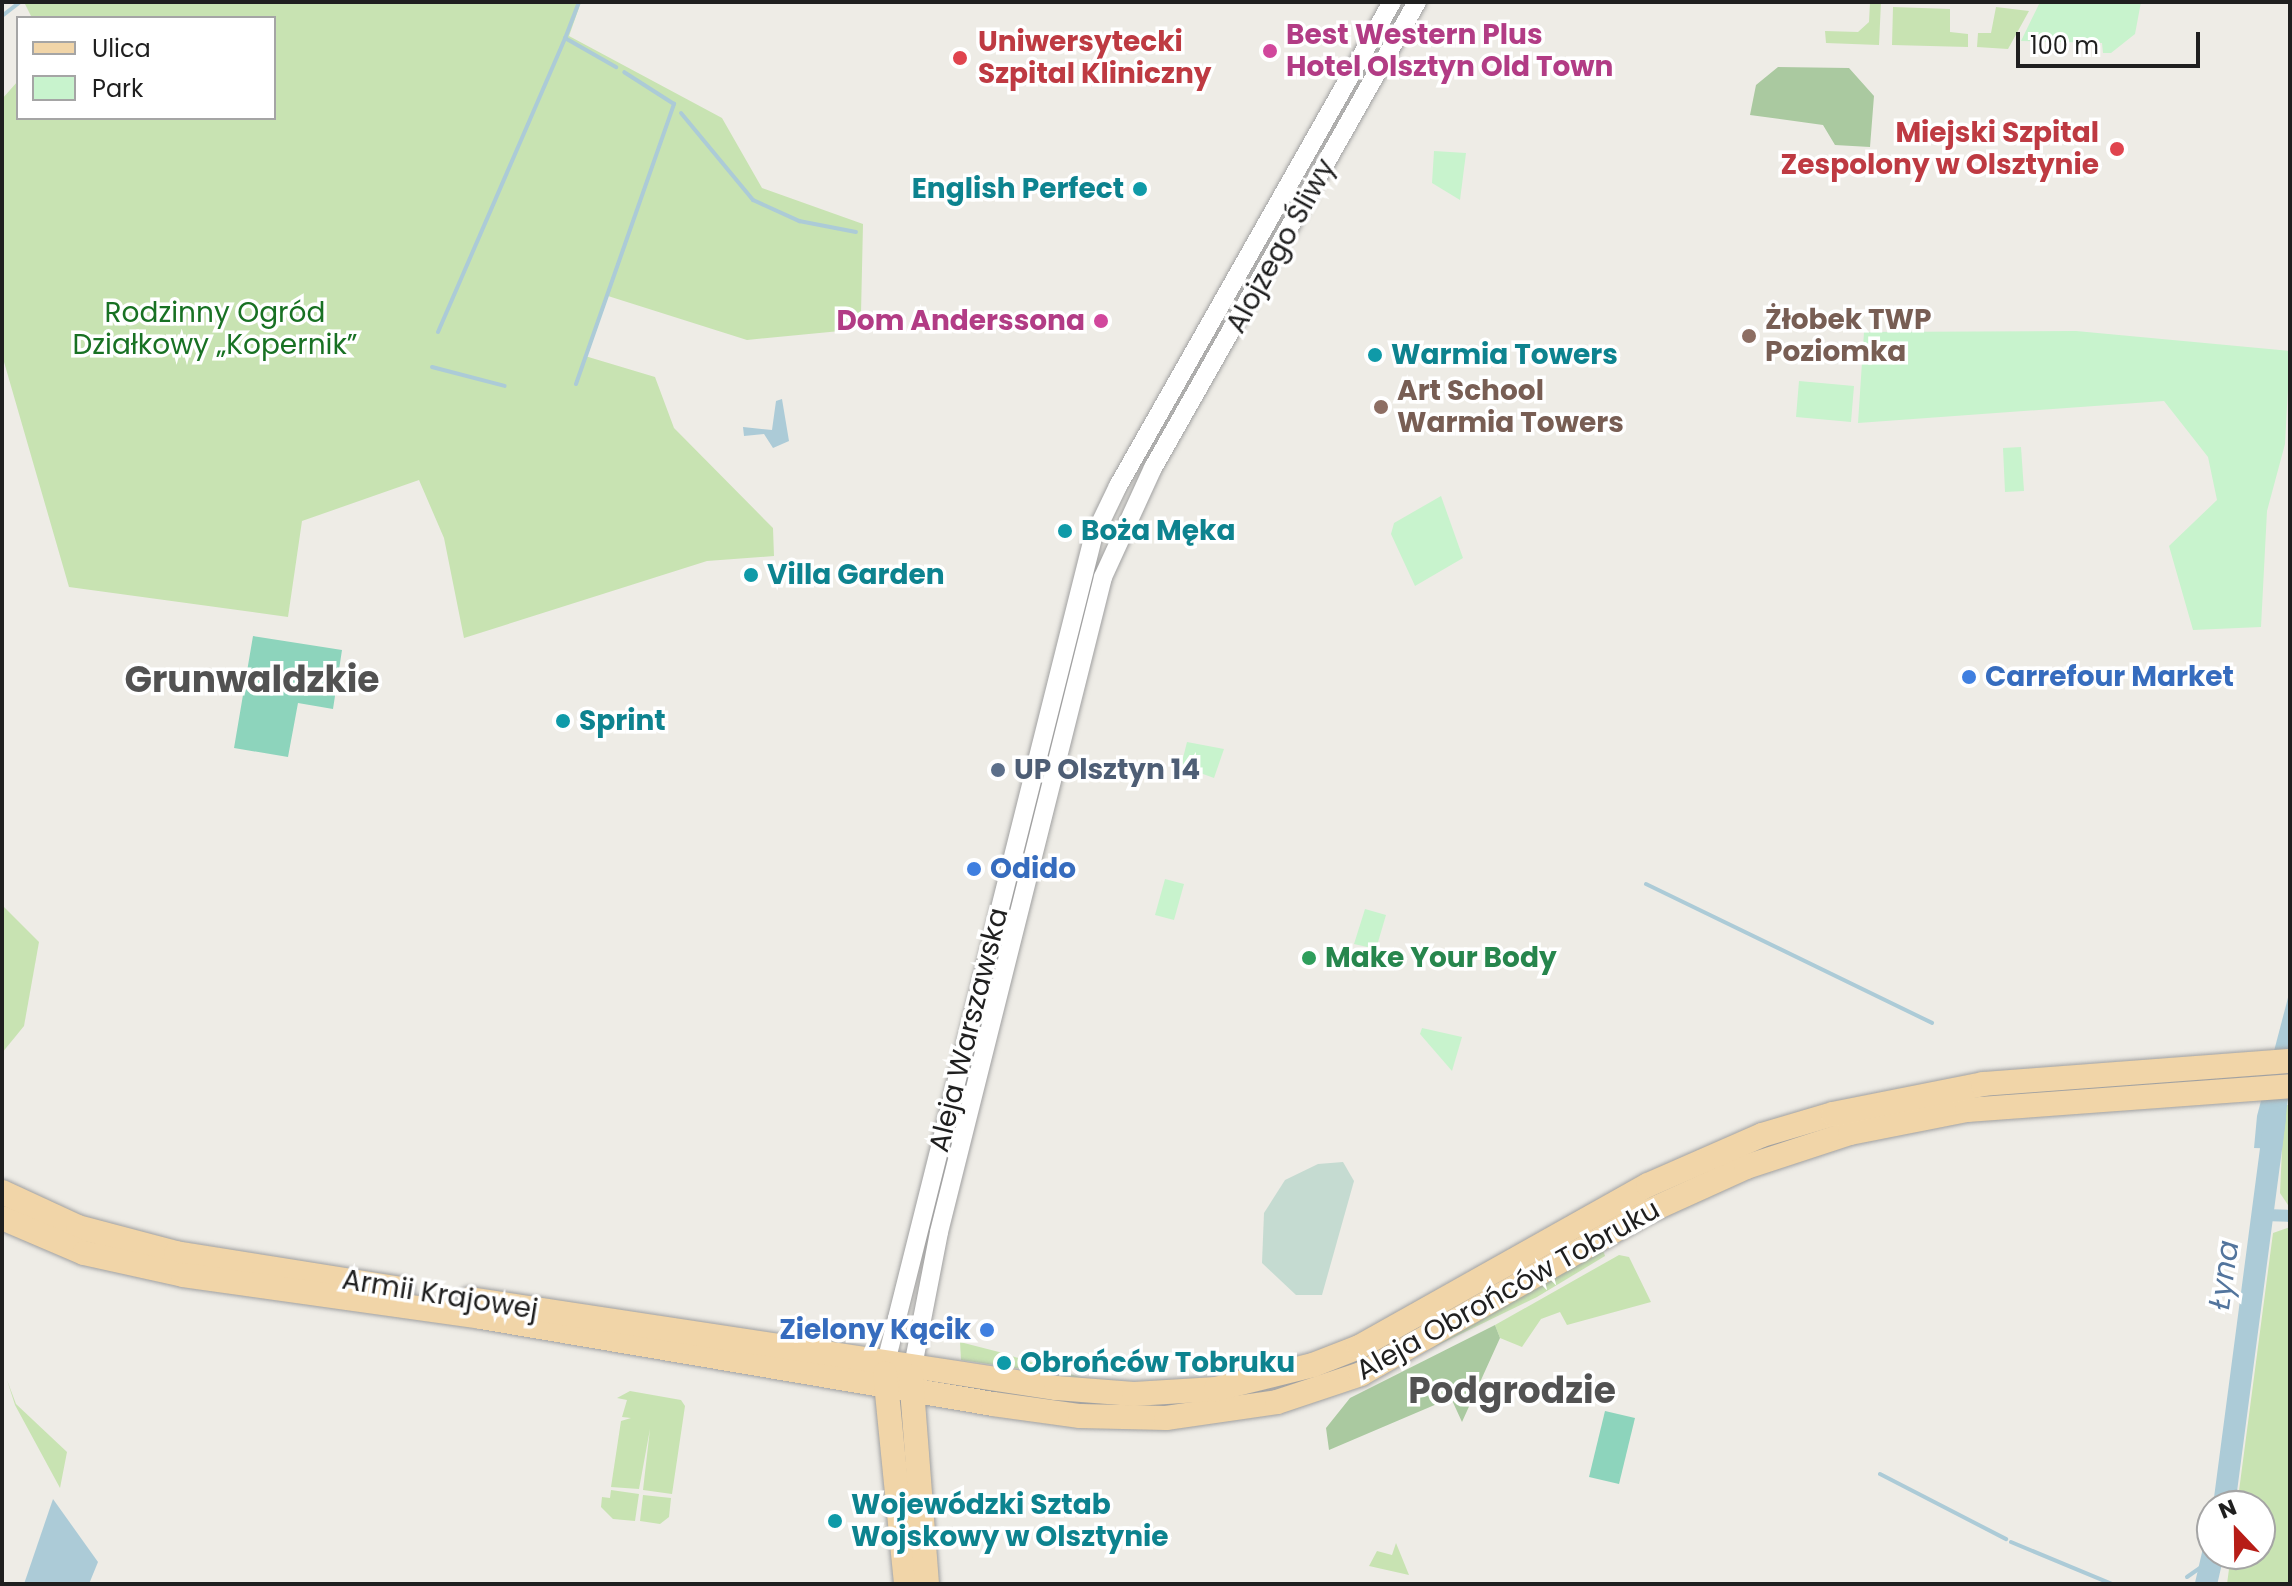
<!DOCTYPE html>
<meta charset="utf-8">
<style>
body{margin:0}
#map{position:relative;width:2292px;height:1586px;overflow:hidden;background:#eeece6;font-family:Poppins,sans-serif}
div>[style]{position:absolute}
.grass>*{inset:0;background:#c8e3b2}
.forest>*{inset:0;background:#aac9a0}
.wetland>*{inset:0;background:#c5dbd1}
.park>*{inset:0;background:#c8f3cd}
.pitch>*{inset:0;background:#8dd4bc}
.water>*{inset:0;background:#accbd7}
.stream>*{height:4px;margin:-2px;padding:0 2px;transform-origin:2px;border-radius:2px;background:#accbd7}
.canal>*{height:12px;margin:-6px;padding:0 6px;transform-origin:6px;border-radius:6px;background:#accbd7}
.river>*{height:22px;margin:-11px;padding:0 11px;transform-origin:11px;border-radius:11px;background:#accbd7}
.roads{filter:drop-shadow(0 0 2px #a0a0a0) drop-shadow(0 0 2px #a0a0a0)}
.minor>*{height:18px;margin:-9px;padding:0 9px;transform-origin:9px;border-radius:9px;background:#fff}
.major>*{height:24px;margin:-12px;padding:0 12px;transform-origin:12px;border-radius:12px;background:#f1d5a8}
.dots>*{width:22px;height:22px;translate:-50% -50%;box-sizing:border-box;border:4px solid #fff;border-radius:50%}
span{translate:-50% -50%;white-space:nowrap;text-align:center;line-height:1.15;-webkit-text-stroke:7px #fff;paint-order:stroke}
.hotel-label{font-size:28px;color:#b23c85;font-weight:700}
.left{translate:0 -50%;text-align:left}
.right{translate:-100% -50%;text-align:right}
.health-label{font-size:28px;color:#be3a42;font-weight:700}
.culture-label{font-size:28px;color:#0d838f;font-weight:700}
.street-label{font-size:28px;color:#1f1f1f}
.park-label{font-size:28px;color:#187123}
.education-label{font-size:28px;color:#785e54;font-weight:700}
.shop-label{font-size:28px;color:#366cbe;font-weight:700}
.service-label{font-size:28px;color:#4e5e75;font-weight:700}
.leisure-label{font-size:28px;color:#27864d;font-weight:700}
.water-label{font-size:30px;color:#53759d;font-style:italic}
.district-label{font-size:36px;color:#525252;font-weight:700}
.frame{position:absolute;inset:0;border:4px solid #1f1f1f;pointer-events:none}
.legend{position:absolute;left:16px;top:16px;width:260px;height:104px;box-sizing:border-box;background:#fff;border:2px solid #a5a5a5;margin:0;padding:10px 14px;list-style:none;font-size:24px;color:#1f1f1f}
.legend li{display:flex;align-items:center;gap:16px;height:40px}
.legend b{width:40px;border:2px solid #a5a5a5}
.north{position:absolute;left:2196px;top:1490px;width:80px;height:80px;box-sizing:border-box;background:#fff;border:2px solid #a5a5a5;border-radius:50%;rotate:338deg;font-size:22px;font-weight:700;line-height:32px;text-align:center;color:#1f1f1f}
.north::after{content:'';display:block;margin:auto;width:28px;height:36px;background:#b71d17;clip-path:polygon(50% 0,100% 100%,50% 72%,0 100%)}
.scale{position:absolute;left:2016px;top:32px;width:184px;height:36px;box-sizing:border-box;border:4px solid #1f1f1f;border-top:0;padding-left:10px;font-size:24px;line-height:28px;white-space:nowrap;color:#1f1f1f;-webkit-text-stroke:6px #fff;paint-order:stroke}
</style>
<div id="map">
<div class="grass">
<i style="clip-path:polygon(24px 2px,581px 2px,569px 36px,722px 118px,762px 188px,863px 224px,861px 314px,840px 331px,747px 340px,608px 296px,585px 356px,655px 377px,674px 428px,773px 528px,774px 556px,707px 561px,464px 638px,444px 538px,419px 480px,302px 521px,288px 617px,69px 587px,2px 355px,2px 99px,18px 81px,18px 118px,274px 118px,274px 18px,32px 18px)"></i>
<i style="clip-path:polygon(1870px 2px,1881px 2px,1879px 45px,1826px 43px,1825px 31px,1858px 32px,1869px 22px)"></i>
<i style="clip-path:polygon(1893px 7px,1950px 9px,1950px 32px,1968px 34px,1968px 47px,1892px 45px)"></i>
<i style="clip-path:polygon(1996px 7px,2029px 11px,2008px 49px,1977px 47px,1978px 33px,1991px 33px)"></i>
<i style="clip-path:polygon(2px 905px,39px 942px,24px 1026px,2px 1053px)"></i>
<i style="clip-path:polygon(2284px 1105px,2290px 1105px,2290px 1208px,2280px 1193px)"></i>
<i style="clip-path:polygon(2290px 1227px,2290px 1584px,2227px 1584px,2231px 1554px,2260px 1554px,2260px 1506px,2237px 1506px,2273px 1233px)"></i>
<i style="clip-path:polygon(1602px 1247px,1605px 1256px,1537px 1297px,1432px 1348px)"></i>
<i style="clip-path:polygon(1619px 1255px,1629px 1257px,1651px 1302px,1567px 1325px,1560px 1312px,1541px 1319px,1522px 1347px,1500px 1338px,1495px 1325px)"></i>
<i style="clip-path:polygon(960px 1342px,999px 1352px,1083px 1378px,961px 1360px)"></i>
<i style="clip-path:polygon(7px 1380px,16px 1404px,67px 1452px,60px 1488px,15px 1405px)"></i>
<i style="clip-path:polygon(630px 1391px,681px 1400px,685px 1406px,672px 1494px,643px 1490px,650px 1429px,639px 1489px,611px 1487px,621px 1421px,631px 1418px,622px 1417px,627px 1400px,617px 1398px)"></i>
<i style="clip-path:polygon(611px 1490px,639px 1494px,635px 1521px,613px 1519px,601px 1507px,602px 1497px,610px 1498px)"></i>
<i style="clip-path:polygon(643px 1495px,671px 1498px,669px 1517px,660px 1524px,640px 1521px)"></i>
<i style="clip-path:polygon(1396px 1543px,1409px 1575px,1369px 1566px,1377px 1551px,1392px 1555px)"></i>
</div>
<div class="forest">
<i style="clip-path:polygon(1778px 67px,1849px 68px,1874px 96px,1870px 147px,1835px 145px,1823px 125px,1750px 115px,1756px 85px)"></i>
<i style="clip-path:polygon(1495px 1325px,1500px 1338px,1462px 1422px,1451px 1398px,1329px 1450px,1326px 1428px,1350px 1398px)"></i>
</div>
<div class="wetland">
<i style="clip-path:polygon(1343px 1162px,1354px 1181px,1322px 1295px,1296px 1295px,1262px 1263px,1264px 1213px,1285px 1180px,1318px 1164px)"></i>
</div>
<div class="park">
<i style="clip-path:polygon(2040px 2px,2141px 2px,2135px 34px,2111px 53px,2103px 53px,2102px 43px,2021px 41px)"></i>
<i style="clip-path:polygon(1434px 151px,1466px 153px,1460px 200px,1432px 183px)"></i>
<i style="clip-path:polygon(2076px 331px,2290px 351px,2285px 444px,2267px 511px,2261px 627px,2193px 630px,2169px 546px,2217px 500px,2208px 457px,2164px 401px,1858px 423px,1864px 332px)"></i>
<i style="clip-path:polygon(1799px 381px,1854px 386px,1851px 422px,1796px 417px)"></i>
<i style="clip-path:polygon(2021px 447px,2024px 491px,2005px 492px,2003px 448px)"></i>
<i style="clip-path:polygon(1441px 496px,1463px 558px,1415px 586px,1391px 534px,1394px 523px)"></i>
<i style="clip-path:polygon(1187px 742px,1224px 749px,1214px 778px,1181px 766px)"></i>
<i style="clip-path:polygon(1165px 879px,1184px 884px,1174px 920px,1155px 915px)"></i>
<i style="clip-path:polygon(1365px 909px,1386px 915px,1376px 949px,1354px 944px)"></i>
<i style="clip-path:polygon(1422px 1028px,1462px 1037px,1452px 1071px,1420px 1034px)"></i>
</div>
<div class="pitch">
<i style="clip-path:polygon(253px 636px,342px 650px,333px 709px,298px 703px,288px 757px,234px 748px)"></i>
<i style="clip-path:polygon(1605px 1411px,1635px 1418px,1619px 1484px,1589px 1477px)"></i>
</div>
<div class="water">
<i style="clip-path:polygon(782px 399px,789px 441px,773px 448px,764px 434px,744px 436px,743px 427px,772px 430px,776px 401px)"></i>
<i style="clip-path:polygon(2290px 990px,2290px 1081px,2282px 1149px,2254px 1148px,2257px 1116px)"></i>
<i style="clip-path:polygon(53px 1499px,98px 1562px,89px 1584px,24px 1584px)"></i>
</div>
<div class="stream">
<i style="left:579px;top:2px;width:39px;rotate:111deg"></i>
<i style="left:565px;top:38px;width:59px;rotate:29.6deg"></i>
<i style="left:2px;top:16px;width:23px;rotate:-38deg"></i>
<i style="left:681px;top:113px;width:113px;rotate:50.4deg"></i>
<i style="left:753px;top:200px;width:51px;rotate:24.5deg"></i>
<i style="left:799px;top:221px;width:58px;rotate:10.9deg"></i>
<i style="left:438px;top:332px;width:320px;rotate:-66.6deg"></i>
<i style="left:432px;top:367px;width:75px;rotate:14.6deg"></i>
<i style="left:576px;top:384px;width:297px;rotate:-70.7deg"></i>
<i style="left:674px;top:104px;width:59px;rotate:-147.4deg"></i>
<i style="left:1646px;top:884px;width:318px;rotate:25.9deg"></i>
<i style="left:1880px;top:1474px;width:142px;rotate:27.3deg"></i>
<i style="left:2011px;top:1542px;width:109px;rotate:22.6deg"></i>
<i style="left:2187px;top:1577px;width:29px;rotate:-35deg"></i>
</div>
<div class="canal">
<i style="left:2264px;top:1215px;width:26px;rotate:2deg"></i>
</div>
<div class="river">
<i style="left:2224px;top:1506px;width:390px;rotate:-82.5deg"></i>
<i style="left:2206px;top:1584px;width:31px;rotate:-77deg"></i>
</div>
<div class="roads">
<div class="minor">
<i style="left:886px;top:1362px;width:850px;rotate:-75.9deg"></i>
<i style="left:1093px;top:538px;width:58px;rotate:-64.3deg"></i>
<i style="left:1118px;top:486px;width:556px;rotate:-60.49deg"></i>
<i style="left:913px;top:1366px;width:136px;rotate:-79deg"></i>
<i style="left:939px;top:1232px;width:675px;rotate:-75.94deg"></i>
<i style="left:1103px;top:577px;width:120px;rotate:-65.4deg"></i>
<i style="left:1153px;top:468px;width:536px;rotate:-60.47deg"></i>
</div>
<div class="major">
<i style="left:2px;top:1192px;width:84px;rotate:24.7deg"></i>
<i style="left:78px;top:1227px;width:101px;rotate:14.9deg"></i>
<i style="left:176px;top:1253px;width:229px;rotate:9.1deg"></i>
<i style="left:2px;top:1218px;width:89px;rotate:23.1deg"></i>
<i style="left:84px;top:1253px;width:101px;rotate:12.5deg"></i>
<i style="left:183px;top:1275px;width:301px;rotate:8deg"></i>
<i style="left:481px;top:1317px;width:519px;rotate:9.64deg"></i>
<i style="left:993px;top:1404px;width:88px;rotate:7.9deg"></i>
<i style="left:1080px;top:1416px;width:86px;rotate:1.3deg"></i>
<i style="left:1166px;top:1418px;width:112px;rotate:-8.2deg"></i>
<i style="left:1277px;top:1402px;width:89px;rotate:-18.4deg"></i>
<i style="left:1361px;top:1374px;width:329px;rotate:-29.5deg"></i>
<i style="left:1647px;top:1212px;width:109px;rotate:-24.4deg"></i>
<i style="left:1746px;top:1167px;width:109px;rotate:-18.1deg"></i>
<i style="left:1850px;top:1133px;width:119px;rotate:-11.1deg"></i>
<i style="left:1967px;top:1110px;width:324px;rotate:-4.2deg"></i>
<i style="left:470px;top:1299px;width:593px;rotate:8.64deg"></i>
<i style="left:1056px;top:1388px;width:78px;rotate:4.4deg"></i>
<i style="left:1134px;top:1394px;width:82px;rotate:-3.5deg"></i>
<i style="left:1216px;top:1389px;width:100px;rotate:-13.9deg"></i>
<i style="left:1313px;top:1365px;width:49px;rotate:-21.4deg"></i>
<i style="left:1359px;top:1347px;width:331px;rotate:-29.3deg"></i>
<i style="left:1648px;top:1185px;width:124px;rotate:-23.7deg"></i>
<i style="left:1762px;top:1135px;width:74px;rotate:-16.5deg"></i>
<i style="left:1833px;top:1114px;width:153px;rotate:-11.3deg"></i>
<i style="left:1983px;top:1084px;width:308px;rotate:-4.3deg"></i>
<i style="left:885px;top:1373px;width:212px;rotate:84.3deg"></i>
<i style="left:911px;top:1376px;width:209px;rotate:85.6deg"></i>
</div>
</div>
<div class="dots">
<i style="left:1270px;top:51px;background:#d1479c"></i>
<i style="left:960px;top:58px;background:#e0444e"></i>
<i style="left:2117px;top:149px;background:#e0444e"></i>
<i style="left:1140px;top:189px;background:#0f9aa8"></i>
<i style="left:1101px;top:321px;background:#d1479c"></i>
<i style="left:1749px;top:336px;background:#8d6e63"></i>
<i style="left:1375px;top:355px;background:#0f9aa8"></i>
<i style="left:1381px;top:407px;background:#8d6e63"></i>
<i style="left:1065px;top:531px;background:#0f9aa8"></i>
<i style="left:751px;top:575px;background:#0f9aa8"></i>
<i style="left:1969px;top:677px;background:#3f7fe0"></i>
<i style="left:563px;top:721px;background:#0f9aa8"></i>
<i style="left:998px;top:770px;background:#5c6f8a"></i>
<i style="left:974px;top:869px;background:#3f7fe0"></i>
<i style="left:1309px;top:958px;background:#2e9e5b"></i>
<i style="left:987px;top:1330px;background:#3f7fe0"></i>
<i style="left:1004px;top:1363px;background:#0f9aa8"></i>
<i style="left:835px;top:1521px;background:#0f9aa8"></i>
</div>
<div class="hotel-label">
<span class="left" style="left:1286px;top:51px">Best Western Plus<br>Hotel Olsztyn Old Town</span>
<span class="right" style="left:1085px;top:321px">Dom Anderssona</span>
</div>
<div class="health-label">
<span class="left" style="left:978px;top:58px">Uniwersytecki<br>Szpital Kliniczny</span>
<span class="right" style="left:2099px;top:149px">Miejski Szpital<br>Zespolony w Olsztynie</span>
</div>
<div class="culture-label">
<span class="right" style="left:1124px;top:189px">English Perfect</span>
<span class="left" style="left:1391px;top:355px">Warmia Towers</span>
<span class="left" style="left:1081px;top:531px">Boża Męka</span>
<span class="left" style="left:767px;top:575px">Villa Garden</span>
<span class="left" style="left:579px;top:721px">Sprint</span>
<span class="left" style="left:1020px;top:1363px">Obrońców Tobruku</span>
<span class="left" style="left:851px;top:1521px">Wojewódzki Sztab<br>Wojskowy w Olsztynie</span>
</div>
<div class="street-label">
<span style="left:1281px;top:246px;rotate:-61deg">Alojzego Śliwy</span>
<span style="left:969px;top:1030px;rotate:-76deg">Aleja Warszawska</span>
<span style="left:1508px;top:1290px;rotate:-29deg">Aleja Obrońców Tobruku</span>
<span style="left:440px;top:1295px;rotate:9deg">Armii Krajowej</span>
</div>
<div class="park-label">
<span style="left:215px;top:329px">Rodzinny Ogród<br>Działkowy „Kopernik”</span>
</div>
<div class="education-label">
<span class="left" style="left:1765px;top:336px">Żłobek TWP<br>Poziomka</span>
<span class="left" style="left:1397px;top:407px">Art School<br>Warmia Towers</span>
</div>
<div class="shop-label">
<span class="left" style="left:1985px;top:677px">Carrefour Market</span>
<span class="left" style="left:990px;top:869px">Odido</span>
<span class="right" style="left:971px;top:1330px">Zielony Kącik</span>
</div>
<div class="service-label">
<span class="left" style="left:1014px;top:770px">UP Olsztyn 14</span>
</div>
<div class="leisure-label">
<span class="left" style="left:1325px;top:958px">Make Your Body</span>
</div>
<div class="water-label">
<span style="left:2224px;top:1275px;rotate:-82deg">Łyna</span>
</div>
<div class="district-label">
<span style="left:252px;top:680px">Grunwaldzkie</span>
<span style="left:1512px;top:1391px">Podgrodzie</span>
</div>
<div class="frame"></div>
<ul class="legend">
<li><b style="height:10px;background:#f1d5a8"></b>Ulica</li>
<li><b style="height:22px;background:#c8f3cd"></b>Park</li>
</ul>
<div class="north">N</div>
<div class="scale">100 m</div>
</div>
